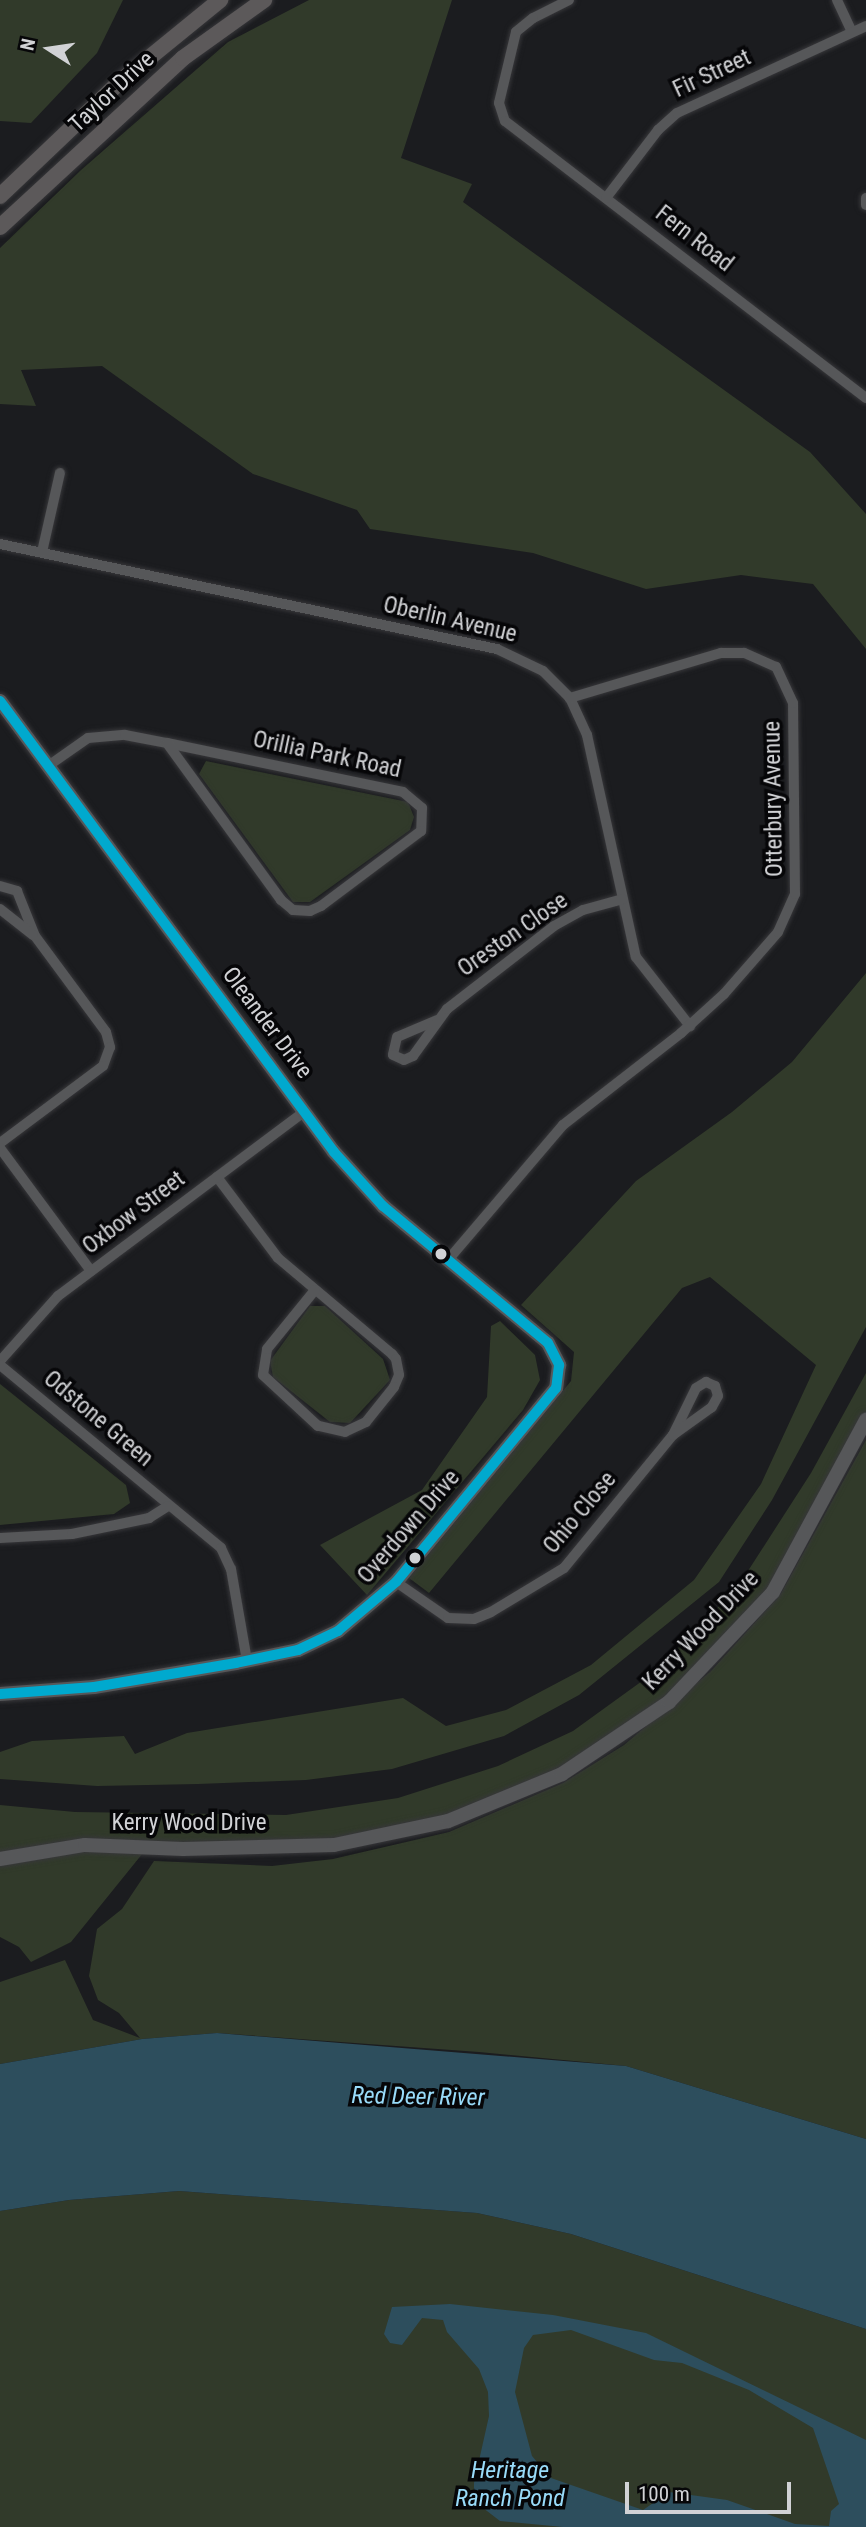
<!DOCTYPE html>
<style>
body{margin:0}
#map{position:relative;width:866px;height:2527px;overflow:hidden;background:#1b1c1f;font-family:"Roboto Condensed",sans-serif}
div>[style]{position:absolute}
.green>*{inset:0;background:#313a2a}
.water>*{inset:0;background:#2d4e5d}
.roads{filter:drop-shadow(0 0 2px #37373a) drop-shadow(0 0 2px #37373a)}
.minor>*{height:10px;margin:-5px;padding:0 5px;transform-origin:5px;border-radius:5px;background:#565759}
.tertiary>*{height:14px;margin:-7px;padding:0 7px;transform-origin:7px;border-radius:7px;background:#565759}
.secondary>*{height:16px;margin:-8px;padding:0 8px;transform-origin:8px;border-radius:8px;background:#5c595a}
.bus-1>*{height:10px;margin:-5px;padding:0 5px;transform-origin:5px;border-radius:5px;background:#00a9ce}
.dots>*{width:19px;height:19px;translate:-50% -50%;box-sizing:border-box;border:4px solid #060608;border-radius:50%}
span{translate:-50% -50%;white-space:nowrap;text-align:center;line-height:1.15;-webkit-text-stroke:7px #060608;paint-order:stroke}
.street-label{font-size:23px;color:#d1d2d5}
.water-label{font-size:24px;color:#99dbf9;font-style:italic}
.north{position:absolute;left:14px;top:14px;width:70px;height:70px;-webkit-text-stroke:5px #060608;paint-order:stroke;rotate:282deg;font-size:19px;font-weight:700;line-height:28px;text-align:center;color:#d1d2d5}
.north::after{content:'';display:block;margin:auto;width:24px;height:32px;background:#d1d2d5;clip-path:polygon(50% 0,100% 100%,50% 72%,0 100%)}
.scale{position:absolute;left:625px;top:2482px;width:166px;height:32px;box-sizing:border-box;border:4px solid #d1d2d5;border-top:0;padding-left:9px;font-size:21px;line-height:24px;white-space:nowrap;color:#d1d2d5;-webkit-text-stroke:5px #060608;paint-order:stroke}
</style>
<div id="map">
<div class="green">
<i style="clip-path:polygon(0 0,123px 0,97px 53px,31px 123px,0 121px)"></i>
<i style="clip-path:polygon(309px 0,452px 0,401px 158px,472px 184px,463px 202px,810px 452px,866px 514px,866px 649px,813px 584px,741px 575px,646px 589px,533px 553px,370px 529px,357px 510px,253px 474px,102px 366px,21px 370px,36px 406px,0 404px,0 248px,81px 170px,228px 42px)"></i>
<i style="clip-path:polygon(206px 761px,408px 802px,414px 817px,410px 830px,310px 902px,293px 902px,199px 774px)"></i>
<i style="clip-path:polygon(866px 973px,866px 1327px,772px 1500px,719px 1582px,579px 1695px,504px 1736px,392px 1769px,306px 1780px,198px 1784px,97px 1786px,0 1779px,0 1752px,32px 1741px,124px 1736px,135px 1754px,187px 1733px,403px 1698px,446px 1726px,506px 1710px,591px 1665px,694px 1580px,761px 1484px,816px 1365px,710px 1277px,682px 1288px,429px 1593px,409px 1578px,571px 1381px,574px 1352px,521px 1305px,636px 1181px,732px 1112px,792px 1062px)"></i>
<i style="clip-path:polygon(310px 1306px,325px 1306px,383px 1359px,390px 1380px,350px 1423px,330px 1422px,273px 1377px,270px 1361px)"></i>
<i style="clip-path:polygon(500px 1321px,535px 1355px,540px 1380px,523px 1410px,367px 1595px,320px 1545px,422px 1490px,487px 1397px,491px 1326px)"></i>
<i style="clip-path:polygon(866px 1373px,866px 1417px,773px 1592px,669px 1702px,562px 1774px,448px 1821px,334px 1845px,147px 1848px,71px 1942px,31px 1962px,19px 1947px,0 1937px,0 1805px,75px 1812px,286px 1815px,398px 1798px,498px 1766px,573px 1731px,649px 1676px,737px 1588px,811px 1473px)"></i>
<i style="clip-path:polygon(0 1384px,126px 1485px,130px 1503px,114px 1514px,0 1525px)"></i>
<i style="clip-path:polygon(866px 1440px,866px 2139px,626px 2066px,479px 2052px,217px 2033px,142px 2039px,0 2064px,0 1982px,65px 1960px,93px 2020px,140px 2038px,119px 2013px,98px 2000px,89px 1976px,97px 1929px,122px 1909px,154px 1861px,272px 1866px,333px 1859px,449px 1832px,563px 1783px,624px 1745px,711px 1671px,780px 1595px)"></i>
<i style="clip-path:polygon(179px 2191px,477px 2213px,571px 2234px,866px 2329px,866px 2527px,0 2527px,0 2211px,69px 2200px)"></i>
</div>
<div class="water">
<i style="clip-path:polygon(217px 2033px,626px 2066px,866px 2139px,866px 2329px,571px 2234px,477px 2213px,179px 2191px,69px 2200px,0 2211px,0 2064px,142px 2039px)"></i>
<i style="clip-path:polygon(evenodd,450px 2304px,553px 2315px,646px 2333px,866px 2440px,866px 2527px,563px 2527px,500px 2521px,474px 2501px,474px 2483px,489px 2416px,488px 2392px,479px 2369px,447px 2332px,443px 2320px,422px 2318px,402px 2345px,390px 2343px,384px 2334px,392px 2307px,450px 2304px,571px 2330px,654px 2360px,682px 2363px,749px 2390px,813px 2428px,839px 2504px,831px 2511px,829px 2526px,795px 2524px,727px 2500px,669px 2492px,643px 2510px,551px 2478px,532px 2456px,515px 2392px,524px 2348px,533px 2335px,571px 2330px)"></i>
</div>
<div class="roads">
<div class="minor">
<i style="left:569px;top:0;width:40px;rotate:153.4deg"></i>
<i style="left:533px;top:18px;width:22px;rotate:141deg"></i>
<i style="left:516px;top:32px;width:73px;rotate:103.5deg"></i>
<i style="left:499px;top:103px;width:19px;rotate:72deg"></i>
<i style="left:505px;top:121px;width:455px;rotate:37.5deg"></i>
<i style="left:837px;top:0;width:35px;rotate:65deg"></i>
<i style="left:606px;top:198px;width:86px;rotate:-52.6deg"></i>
<i style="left:658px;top:130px;width:25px;rotate:-42deg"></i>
<i style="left:677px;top:113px;width:208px;rotate:-24.7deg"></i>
<i style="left:866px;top:198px;width:7px;rotate:90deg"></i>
<i style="left:0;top:544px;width:508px;rotate:11.93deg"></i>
<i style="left:497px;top:649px;width:51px;rotate:25.6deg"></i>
<i style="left:543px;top:671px;width:38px;rotate:45deg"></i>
<i style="left:570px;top:698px;width:41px;rotate:65.3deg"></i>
<i style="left:587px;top:735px;width:227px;rotate:77.6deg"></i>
<i style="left:636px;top:957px;width:88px;rotate:52deg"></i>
<i style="left:42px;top:552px;width:81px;rotate:-77.2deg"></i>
<i style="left:48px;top:766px;width:49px;rotate:-35deg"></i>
<i style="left:88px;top:738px;width:37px;rotate:-5deg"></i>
<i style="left:125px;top:735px;width:43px;rotate:10.8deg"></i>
<i style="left:167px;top:743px;width:241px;rotate:11.7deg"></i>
<i style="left:403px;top:792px;width:25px;rotate:40deg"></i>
<i style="left:422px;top:808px;width:23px;rotate:92deg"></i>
<i style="left:421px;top:831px;width:125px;rotate:143.1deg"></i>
<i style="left:321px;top:906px;width:12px;rotate:156deg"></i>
<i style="left:310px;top:911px;width:17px;rotate:-177deg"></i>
<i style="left:293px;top:910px;width:16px;rotate:-140deg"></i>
<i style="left:281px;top:900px;width:194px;rotate:-126deg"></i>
<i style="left:0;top:886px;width:18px;rotate:16deg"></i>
<i style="left:17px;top:891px;width:48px;rotate:68.2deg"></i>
<i style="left:35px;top:936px;width:119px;rotate:53.5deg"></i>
<i style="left:106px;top:1032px;width:16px;rotate:75deg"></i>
<i style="left:110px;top:1047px;width:20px;rotate:110deg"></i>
<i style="left:103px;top:1066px;width:129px;rotate:143.2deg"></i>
<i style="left:0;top:909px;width:42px;rotate:38.2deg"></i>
<i style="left:437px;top:1020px;width:43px;rotate:157deg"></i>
<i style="left:397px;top:1037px;width:18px;rotate:103deg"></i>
<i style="left:393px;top:1055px;width:12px;rotate:24deg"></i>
<i style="left:404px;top:1060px;width:10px;rotate:-24deg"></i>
<i style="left:413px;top:1056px;width:58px;rotate:-54.1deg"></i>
<i style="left:447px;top:1009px;width:135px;rotate:-37.8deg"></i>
<i style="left:554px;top:926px;width:33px;rotate:-29deg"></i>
<i style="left:583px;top:910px;width:41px;rotate:-15.4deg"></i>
<i style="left:0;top:1148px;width:153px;rotate:53.5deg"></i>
<i style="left:217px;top:1177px;width:101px;rotate:53deg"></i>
<i style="left:278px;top:1258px;width:149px;rotate:40.1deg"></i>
<i style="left:392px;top:1354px;width:6px;rotate:51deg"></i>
<i style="left:396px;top:1359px;width:16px;rotate:79deg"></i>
<i style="left:399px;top:1375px;width:13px;rotate:113deg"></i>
<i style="left:394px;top:1387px;width:45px;rotate:128.7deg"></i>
<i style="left:366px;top:1422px;width:23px;rotate:155deg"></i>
<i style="left:345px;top:1432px;width:28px;rotate:-167deg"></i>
<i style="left:318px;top:1426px;width:75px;rotate:-137.2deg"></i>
<i style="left:263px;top:1375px;width:26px;rotate:-81deg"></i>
<i style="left:267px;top:1349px;width:76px;rotate:-50.9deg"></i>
<i style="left:448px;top:1260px;width:177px;rotate:-49.6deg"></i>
<i style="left:563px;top:1125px;width:150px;rotate:-37.9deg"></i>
<i style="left:681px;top:1033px;width:58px;rotate:-42.2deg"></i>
<i style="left:724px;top:994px;width:82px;rotate:-48.9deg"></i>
<i style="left:778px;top:932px;width:42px;rotate:-65.9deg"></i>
<i style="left:795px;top:894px;width:191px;rotate:-90.6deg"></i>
<i style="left:793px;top:703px;width:40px;rotate:-115deg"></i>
<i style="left:776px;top:667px;width:35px;rotate:-156deg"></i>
<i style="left:744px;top:653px;width:23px;rotate:180deg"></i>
<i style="left:721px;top:653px;width:158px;rotate:163.4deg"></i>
<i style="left:0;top:1361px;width:87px;rotate:-48.3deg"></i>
<i style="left:58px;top:1296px;width:307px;rotate:-36.8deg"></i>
<i style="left:0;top:1365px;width:287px;rotate:39.6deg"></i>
<i style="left:221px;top:1548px;width:23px;rotate:65deg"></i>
<i style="left:231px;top:1569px;width:93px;rotate:80.1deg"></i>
<i style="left:0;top:1538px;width:72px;rotate:-3.2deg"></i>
<i style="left:72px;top:1534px;width:79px;rotate:-11.7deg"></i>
<i style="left:149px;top:1518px;width:22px;rotate:-32deg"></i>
<i style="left:396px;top:1582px;width:63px;rotate:34.7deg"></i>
<i style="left:448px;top:1618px;width:26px;rotate:2deg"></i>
<i style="left:474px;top:1619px;width:18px;rotate:-22deg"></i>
<i style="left:491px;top:1612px;width:85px;rotate:-31.1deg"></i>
<i style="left:564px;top:1568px;width:172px;rotate:-50.7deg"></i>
<i style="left:673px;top:1435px;width:52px;rotate:-63.9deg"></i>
<i style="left:696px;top:1388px;width:12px;rotate:-31deg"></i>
<i style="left:706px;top:1382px;width:10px;rotate:24deg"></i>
<i style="left:715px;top:1386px;width:10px;rotate:73deg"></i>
<i style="left:718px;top:1396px;width:13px;rotate:119deg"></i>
<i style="left:712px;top:1407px;width:48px;rotate:144.3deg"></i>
</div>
<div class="tertiary">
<i style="left:0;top:701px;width:561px;rotate:53.48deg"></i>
<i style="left:334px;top:1152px;width:73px;rotate:47.8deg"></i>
<i style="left:383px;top:1206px;width:214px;rotate:39.7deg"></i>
<i style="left:548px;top:1343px;width:25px;rotate:63deg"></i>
<i style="left:559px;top:1365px;width:23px;rotate:97deg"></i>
<i style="left:556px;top:1388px;width:251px;rotate:129.5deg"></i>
<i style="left:396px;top:1582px;width:76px;rotate:139.8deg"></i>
<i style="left:338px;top:1631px;width:44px;rotate:154.6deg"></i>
<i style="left:298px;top:1650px;width:63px;rotate:168.2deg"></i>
<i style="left:236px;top:1663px;width:144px;rotate:170.4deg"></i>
<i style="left:94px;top:1687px;width:94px;rotate:175.7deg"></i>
<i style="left:0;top:1859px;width:86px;rotate:-9.4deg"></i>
<i style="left:85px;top:1845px;width:98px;rotate:2.3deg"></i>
<i style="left:183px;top:1849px;width:151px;rotate:-1.5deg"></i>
<i style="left:334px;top:1845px;width:116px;rotate:-11.9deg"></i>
<i style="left:448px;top:1821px;width:123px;rotate:-22.4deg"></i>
<i style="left:562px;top:1774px;width:129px;rotate:-33.9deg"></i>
<i style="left:669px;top:1702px;width:151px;rotate:-46.6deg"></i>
<i style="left:773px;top:1592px;width:196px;rotate:-61.6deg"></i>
</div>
<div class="secondary">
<i style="left:0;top:196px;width:168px;rotate:-43.6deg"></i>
<i style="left:122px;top:80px;width:127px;rotate:-39.2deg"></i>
<i style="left:0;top:227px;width:249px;rotate:-42.7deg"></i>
<i style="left:183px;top:58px;width:100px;rotate:-35.6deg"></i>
</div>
</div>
<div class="bus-1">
<i style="left:0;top:701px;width:561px;rotate:53.48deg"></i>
<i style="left:334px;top:1152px;width:73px;rotate:47.8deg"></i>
<i style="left:383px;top:1206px;width:214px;rotate:39.7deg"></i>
<i style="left:548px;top:1343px;width:25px;rotate:63deg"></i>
<i style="left:559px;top:1365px;width:23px;rotate:97deg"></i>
<i style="left:556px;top:1388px;width:251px;rotate:129.5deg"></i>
<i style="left:396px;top:1582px;width:76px;rotate:139.8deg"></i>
<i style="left:338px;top:1631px;width:44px;rotate:154.6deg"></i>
<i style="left:298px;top:1650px;width:63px;rotate:168.2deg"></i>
<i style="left:236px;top:1663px;width:144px;rotate:170.4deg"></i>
<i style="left:94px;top:1687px;width:94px;rotate:175.7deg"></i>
</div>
<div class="dots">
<i style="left:441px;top:1254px;background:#d1d2d5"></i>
<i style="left:415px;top:1558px;background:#d1d2d5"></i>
</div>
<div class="street-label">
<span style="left:712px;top:74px;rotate:-25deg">Fir Street</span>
<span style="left:112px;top:92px;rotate:-43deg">Taylor Drive</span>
<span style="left:694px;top:239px;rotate:38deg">Fern Road</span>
<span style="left:450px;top:620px;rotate:13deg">Oberlin Avenue</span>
<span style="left:327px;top:755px;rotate:12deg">Orillia Park Road</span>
<span style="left:774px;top:799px;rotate:-91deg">Otterbury Avenue</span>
<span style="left:513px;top:935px;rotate:-35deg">Oreston Close</span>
<span style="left:267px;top:1023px;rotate:53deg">Oleander Drive</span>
<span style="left:134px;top:1213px;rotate:-37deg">Oxbow Street</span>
<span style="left:98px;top:1419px;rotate:40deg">Odstone Green</span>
<span style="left:580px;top:1513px;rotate:-50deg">Ohio Close</span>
<span style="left:409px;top:1527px;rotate:-49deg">Overdown Drive</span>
<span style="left:701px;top:1631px;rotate:-46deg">Kerry Wood Drive</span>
<span style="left:189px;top:1823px">Kerry Wood Drive</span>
</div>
<div class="water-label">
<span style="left:418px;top:2097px;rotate:1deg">Red Deer River</span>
<span style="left:510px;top:2485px">Heritage<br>Ranch Pond</span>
</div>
<div class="north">N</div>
<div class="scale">100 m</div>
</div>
